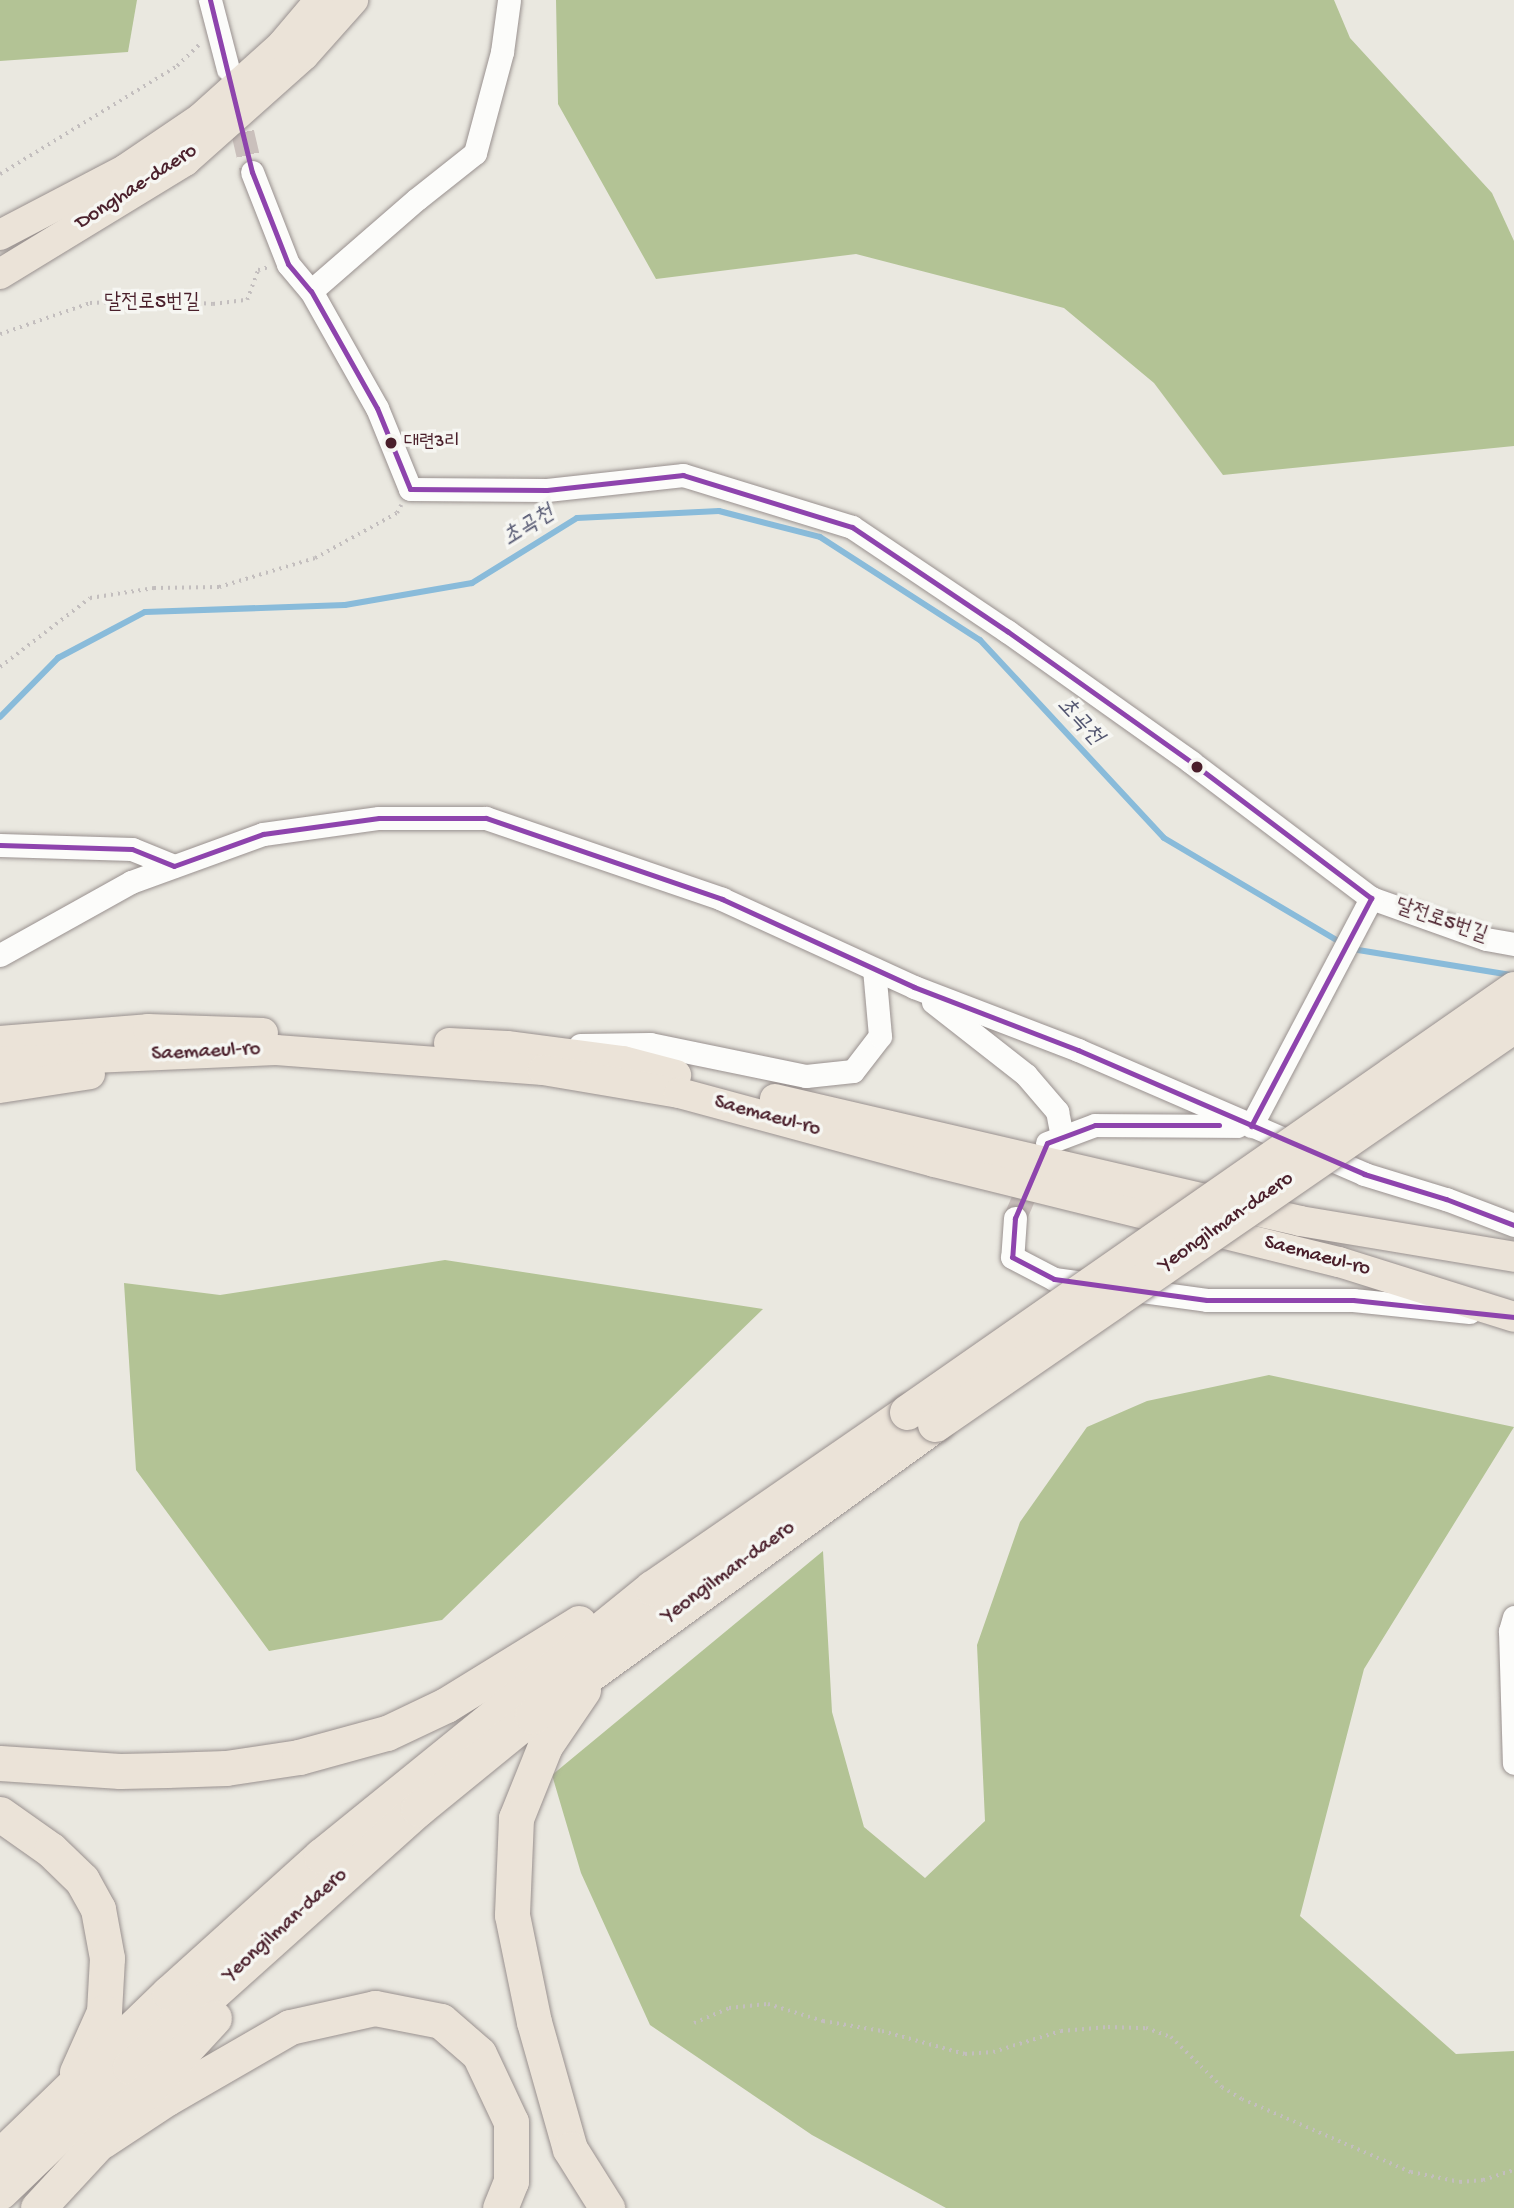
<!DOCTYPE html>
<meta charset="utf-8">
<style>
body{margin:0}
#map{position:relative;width:1514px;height:2208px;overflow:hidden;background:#eae8e0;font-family:"Gochi Hand","Poor Story",sans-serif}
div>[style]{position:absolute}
.forest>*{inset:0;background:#b3c395}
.stream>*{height:6px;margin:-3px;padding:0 3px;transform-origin:3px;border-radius:3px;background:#89bbda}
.minor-tunnel>*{height:23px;margin-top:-11.5px;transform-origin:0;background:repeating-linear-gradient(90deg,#cac0bc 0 23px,transparent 0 34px)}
.path>*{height:3.5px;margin-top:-1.75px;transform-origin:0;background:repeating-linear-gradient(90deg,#c3bebe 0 2px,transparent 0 7px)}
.roads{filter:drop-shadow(0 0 2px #99918f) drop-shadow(0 0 2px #99918f)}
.minor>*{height:23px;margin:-11.5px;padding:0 11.5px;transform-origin:11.5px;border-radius:11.5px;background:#fcfcfa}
.major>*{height:30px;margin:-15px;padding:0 15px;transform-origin:15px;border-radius:15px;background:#ebe3d8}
.highway>*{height:35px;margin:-17.5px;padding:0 17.5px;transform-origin:17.5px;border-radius:17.5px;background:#ebe3d8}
.bridges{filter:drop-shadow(0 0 2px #99918f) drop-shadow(0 0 2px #99918f)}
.highway-bridge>*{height:35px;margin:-17.5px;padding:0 17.5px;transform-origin:17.5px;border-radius:17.5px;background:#ebe3d8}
.bus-1>*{height:5px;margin:-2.5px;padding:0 2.5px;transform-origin:2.5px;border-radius:2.5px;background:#8e44ad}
.dots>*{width:19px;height:19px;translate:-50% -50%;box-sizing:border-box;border:4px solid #f6f6f2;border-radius:50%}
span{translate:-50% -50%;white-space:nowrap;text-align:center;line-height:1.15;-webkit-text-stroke:7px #f6f6f2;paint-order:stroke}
.bus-label{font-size:19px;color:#4a1f2b}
.left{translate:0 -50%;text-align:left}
.street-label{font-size:21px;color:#4a1f2b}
.water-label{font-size:23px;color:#535670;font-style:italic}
</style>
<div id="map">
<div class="forest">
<i style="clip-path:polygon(0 0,137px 0,128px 52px,0 61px)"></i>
<i style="clip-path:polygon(556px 0,1334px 0,1350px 38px,1492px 193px,1514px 241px,1514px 446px,1223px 475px,1154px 383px,1064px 308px,856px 254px,656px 279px,558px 104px)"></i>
<i style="clip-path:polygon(445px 1260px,763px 1309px,442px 1620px,269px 1651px,136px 1470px,124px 1283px,220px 1295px)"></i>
<i style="clip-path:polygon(1269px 1375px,1514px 1427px,1364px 1669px,1300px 1916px,1456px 2054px,1514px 2051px,1514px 2208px,946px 2208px,812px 2135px,650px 2025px,581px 1873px,552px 1775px,823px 1551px,832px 1712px,864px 1827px,925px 1878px,985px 1821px,977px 1645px,1020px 1522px,1087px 1427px,1147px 1401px)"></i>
</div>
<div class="stream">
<i style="left:0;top:717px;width:83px;rotate:-45.5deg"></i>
<i style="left:58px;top:658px;width:98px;rotate:-27.9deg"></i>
<i style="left:145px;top:612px;width:200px;rotate:-2deg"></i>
<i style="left:345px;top:605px;width:129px;rotate:-9.8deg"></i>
<i style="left:472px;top:583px;width:123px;rotate:-31.8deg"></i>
<i style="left:577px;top:518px;width:142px;rotate:-2.8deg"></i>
<i style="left:719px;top:511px;width:104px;rotate:14.4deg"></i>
<i style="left:820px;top:537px;width:190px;rotate:32.8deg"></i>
<i style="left:980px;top:640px;width:270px;rotate:47.1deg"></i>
<i style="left:1164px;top:838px;width:218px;rotate:30.6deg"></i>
<i style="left:1352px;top:949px;width:161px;rotate:9.3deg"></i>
</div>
<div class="minor-tunnel">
<i style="left:235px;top:99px;width:75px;rotate:76.9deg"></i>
<i style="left:1015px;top:1218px;width:51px;rotate:-66.9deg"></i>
</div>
<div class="path">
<i style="left:0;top:174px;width:207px;rotate:-31.4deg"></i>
<i style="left:177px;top:66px;width:32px;rotate:-44deg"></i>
<i style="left:0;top:334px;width:95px;rotate:-19deg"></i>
<i style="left:90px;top:303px;width:72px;rotate:-2.4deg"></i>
<i style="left:162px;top:300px;width:51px;rotate:4.5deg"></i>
<i style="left:213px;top:304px;width:34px;rotate:-7deg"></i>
<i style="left:247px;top:300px;width:32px;rotate:-70deg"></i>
<i style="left:258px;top:270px;width:11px;rotate:-15deg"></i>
<i style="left:0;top:667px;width:113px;rotate:-37.5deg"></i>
<i style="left:90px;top:598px;width:65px;rotate:-8.9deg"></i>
<i style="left:154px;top:588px;width:65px;rotate:-0.9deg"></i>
<i style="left:219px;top:587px;width:100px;rotate:-16.8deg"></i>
<i style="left:315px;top:558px;width:94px;rotate:-28.8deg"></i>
<i style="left:397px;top:513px;width:9px;rotate:-63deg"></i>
<i style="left:694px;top:2023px;width:38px;rotate:-23deg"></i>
<i style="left:729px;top:2008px;width:39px;rotate:-6deg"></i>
<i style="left:768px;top:2004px;width:58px;rotate:17.2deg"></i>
<i style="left:823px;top:2021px;width:60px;rotate:9.6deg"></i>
<i style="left:882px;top:2031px;width:86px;rotate:15.5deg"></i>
<i style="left:965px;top:2054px;width:28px;rotate:-4deg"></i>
<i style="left:993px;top:2052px;width:71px;rotate:-17.2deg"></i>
<i style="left:1061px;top:2031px;width:47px;rotate:-4.9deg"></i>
<i style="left:1108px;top:2027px;width:38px;rotate:2deg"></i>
<i style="left:1146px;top:2028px;width:27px;rotate:20deg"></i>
<i style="left:1171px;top:2037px;width:71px;rotate:44.4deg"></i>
<i style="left:1222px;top:2087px;width:23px;rotate:31deg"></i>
<i style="left:1242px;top:2099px;width:184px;rotate:23.4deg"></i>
<i style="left:1411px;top:2172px;width:50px;rotate:11.5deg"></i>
<i style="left:1460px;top:2182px;width:23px;rotate:-5deg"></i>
<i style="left:1483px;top:2180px;width:33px;rotate:-18deg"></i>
</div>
<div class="roads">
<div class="minor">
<i style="left:210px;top:0;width:71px;rotate:75.4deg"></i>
<i style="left:252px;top:172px;width:99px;rotate:68.6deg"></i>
<i style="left:288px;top:264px;width:35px;rotate:50deg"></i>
<i style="left:311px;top:291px;width:134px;rotate:60.6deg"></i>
<i style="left:377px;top:408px;width:87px;rotate:67.8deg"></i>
<i style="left:410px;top:489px;width:137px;rotate:0.4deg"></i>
<i style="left:547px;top:490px;width:137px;rotate:-6.3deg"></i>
<i style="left:683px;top:475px;width:177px;rotate:17.1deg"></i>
<i style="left:852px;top:527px;width:187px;rotate:33.9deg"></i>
<i style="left:1007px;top:631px;width:226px;rotate:35.4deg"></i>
<i style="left:1191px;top:762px;width:226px;rotate:37.1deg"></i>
<i style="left:1371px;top:898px;width:122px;rotate:19.6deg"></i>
<i style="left:1486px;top:939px;width:28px;rotate:10deg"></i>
<i style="left:311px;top:291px;width:140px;rotate:-41deg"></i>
<i style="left:417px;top:199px;width:74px;rotate:-38.4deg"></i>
<i style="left:475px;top:153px;width:105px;rotate:-75deg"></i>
<i style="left:502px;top:52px;width:52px;rotate:-82.3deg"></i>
<i style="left:0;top:845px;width:132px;rotate:1.7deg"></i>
<i style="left:132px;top:849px;width:45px;rotate:22deg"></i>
<i style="left:0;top:955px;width:150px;rotate:-29.1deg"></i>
<i style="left:131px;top:882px;width:140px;rotate:-20deg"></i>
<i style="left:263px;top:834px;width:117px;rotate:-7.9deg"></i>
<i style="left:379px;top:818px;width:107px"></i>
<i style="left:486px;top:818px;width:250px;rotate:18.9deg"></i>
<i style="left:722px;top:899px;width:211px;rotate:24.6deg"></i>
<i style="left:914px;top:987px;width:176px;rotate:21deg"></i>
<i style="left:1078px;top:1050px;width:312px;rotate:23.4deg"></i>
<i style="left:1364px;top:1174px;width:86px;rotate:17deg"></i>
<i style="left:1446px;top:1199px;width:73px;rotate:20.9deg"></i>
<i style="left:933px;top:1002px;width:118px;rotate:38.1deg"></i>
<i style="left:1026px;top:1075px;width:48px;rotate:49.3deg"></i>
<i style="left:1057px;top:1111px;width:26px;rotate:79deg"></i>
<i style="left:580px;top:1045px;width:70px;rotate:-0.8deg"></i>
<i style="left:650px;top:1044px;width:159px;rotate:11.6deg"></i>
<i style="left:806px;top:1076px;width:47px;rotate:-6.1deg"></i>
<i style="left:853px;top:1071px;width:44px;rotate:-52.4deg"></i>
<i style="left:880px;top:1036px;width:67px;rotate:-95.1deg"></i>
<i style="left:1251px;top:1126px;width:258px;rotate:-62.2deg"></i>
<i style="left:1047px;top:1143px;width:51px;rotate:-20.6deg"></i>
<i style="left:1095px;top:1125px;width:142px;rotate:0.4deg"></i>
<i style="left:1015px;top:1218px;width:39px;rotate:94deg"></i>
<i style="left:1012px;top:1257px;width:47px;rotate:27.6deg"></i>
<i style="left:1054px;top:1279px;width:154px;rotate:7.8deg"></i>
<i style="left:1207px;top:1300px;width:146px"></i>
<i style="left:1353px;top:1300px;width:117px;rotate:5.9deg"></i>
<i style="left:1514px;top:1617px;width:15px;rotate:106deg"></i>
<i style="left:1510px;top:1631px;width:132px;rotate:88.3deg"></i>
</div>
<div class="major">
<i style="left:0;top:235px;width:142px;rotate:-27.6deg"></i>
<i style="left:126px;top:169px;width:91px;rotate:-34.2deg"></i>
<i style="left:201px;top:118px;width:109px;rotate:-42deg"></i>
<i style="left:282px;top:45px;width:59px;rotate:-49.8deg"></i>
<i style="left:0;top:274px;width:217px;rotate:-31.4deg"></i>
<i style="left:185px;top:161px;width:159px;rotate:-41.7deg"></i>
<i style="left:304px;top:55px;width:74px;rotate:-48.3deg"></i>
<i style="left:0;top:1041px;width:148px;rotate:-4.6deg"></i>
<i style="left:148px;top:1029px;width:115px;rotate:2deg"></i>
<i style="left:449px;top:1043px;width:58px;rotate:3deg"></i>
<i style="left:507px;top:1046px;width:117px;rotate:7.4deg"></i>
<i style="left:623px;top:1061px;width:55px;rotate:14.8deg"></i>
<i style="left:0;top:1062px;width:276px;rotate:-2.5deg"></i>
<i style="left:276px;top:1050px;width:268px;rotate:4.3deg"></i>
<i style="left:543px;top:1070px;width:138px;rotate:9.6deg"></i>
<i style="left:679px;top:1093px;width:264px;rotate:15.1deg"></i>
<i style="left:934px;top:1162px;width:417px;rotate:13.9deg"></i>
<i style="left:1339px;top:1262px;width:183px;rotate:17.4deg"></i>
<i style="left:0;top:1088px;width:91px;rotate:-8.8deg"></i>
<i style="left:775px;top:1099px;width:539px;rotate:13.08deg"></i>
<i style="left:1300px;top:1221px;width:217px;rotate:9.5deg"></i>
</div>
<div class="highway">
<i style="left:583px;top:1690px;width:68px;rotate:124.2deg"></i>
<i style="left:545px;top:1746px;width:78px;rotate:111.9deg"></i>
<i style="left:516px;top:1818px;width:97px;rotate:92.4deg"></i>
<i style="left:512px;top:1915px;width:109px;rotate:78.4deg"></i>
<i style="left:534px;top:2022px;width:132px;rotate:74.2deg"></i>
<i style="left:570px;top:2149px;width:70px;rotate:57.9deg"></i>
<i style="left:0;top:1763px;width:120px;rotate:3.8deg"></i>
<i style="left:120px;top:1771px;width:47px;rotate:-1.2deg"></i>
<i style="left:167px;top:1770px;width:59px;rotate:-1.9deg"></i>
<i style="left:226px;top:1768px;width:74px;rotate:-8.6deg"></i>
<i style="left:299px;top:1757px;width:91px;rotate:-15.3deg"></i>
<i style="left:387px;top:1733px;width:65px;rotate:-25.4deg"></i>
<i style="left:446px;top:1705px;width:156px;rotate:-31.7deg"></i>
<i style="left:0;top:1814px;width:62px;rotate:35.2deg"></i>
<i style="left:51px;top:1850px;width:43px;rotate:44.1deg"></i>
<i style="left:82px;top:1880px;width:33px;rotate:61deg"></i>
<i style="left:98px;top:1909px;width:50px;rotate:79.6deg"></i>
<i style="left:107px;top:1958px;width:54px;rotate:93.2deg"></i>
<i style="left:104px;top:2012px;width:66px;rotate:114.2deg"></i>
<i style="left:102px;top:2141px;width:78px;rotate:-33.5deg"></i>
<i style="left:167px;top:2098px;width:142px;rotate:-30deg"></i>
<i style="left:290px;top:2027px;width:87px;rotate:-12.6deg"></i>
<i style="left:375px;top:2008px;width:67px;rotate:11.1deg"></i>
<i style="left:441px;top:2021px;width:50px;rotate:41deg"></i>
<i style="left:479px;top:2054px;width:75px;rotate:64.8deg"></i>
<i style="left:511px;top:2122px;width:59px;rotate:90deg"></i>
<i style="left:511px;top:2181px;width:29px;rotate:112deg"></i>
<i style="left:0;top:2156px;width:235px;rotate:-44deg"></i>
<i style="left:169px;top:1993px;width:205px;rotate:-42deg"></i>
<i style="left:321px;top:1856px;width:426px;rotate:-39deg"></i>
<i style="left:652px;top:1588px;width:310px;rotate:-34.6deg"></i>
<i style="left:0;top:2192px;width:180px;rotate:-43.9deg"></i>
<i style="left:130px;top:2067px;width:387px;rotate:-41.9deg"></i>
<i style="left:418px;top:1809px;width:147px;rotate:-39.2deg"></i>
<i style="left:532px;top:1716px;width:498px;rotate:-35.9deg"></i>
<i style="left:38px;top:2208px;width:259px;rotate:-47.2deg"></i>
</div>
</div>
<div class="bridges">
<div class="highway-bridge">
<i style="left:907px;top:1412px;width:740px;rotate:-34.87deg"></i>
<i style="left:935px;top:1424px;width:703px;rotate:-34.57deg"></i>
</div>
</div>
<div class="bus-1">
<i style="left:210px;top:0;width:177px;rotate:76.3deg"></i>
<i style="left:252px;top:172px;width:99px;rotate:68.6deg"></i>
<i style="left:288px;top:264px;width:35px;rotate:50deg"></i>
<i style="left:311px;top:291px;width:134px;rotate:60.6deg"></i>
<i style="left:377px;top:408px;width:87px;rotate:67.8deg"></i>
<i style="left:410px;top:489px;width:137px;rotate:0.4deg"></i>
<i style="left:547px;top:490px;width:137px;rotate:-6.3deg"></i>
<i style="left:683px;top:475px;width:177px;rotate:17.1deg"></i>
<i style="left:852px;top:527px;width:187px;rotate:33.9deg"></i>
<i style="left:1007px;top:631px;width:226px;rotate:35.4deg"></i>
<i style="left:1191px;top:762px;width:226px;rotate:37.1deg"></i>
<i style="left:0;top:845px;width:132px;rotate:1.7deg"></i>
<i style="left:132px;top:849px;width:45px;rotate:22deg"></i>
<i style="left:174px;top:866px;width:95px;rotate:-19.8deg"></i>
<i style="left:263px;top:834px;width:117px;rotate:-7.9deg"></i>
<i style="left:379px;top:818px;width:107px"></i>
<i style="left:486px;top:818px;width:250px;rotate:18.9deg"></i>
<i style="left:722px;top:899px;width:211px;rotate:24.6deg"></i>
<i style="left:914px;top:987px;width:176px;rotate:21deg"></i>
<i style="left:1078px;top:1050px;width:312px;rotate:23.4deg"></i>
<i style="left:1364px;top:1174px;width:86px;rotate:17deg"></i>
<i style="left:1446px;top:1199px;width:73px;rotate:20.9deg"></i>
<i style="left:1219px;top:1125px;width:124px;rotate:180deg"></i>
<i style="left:1095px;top:1125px;width:51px;rotate:159.4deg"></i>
<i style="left:1047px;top:1143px;width:82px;rotate:113.1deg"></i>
<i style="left:1015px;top:1218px;width:39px;rotate:94deg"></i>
<i style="left:1012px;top:1257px;width:47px;rotate:27.6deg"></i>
<i style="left:1054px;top:1279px;width:154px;rotate:7.8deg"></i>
<i style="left:1207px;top:1300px;width:146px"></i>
<i style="left:1353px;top:1300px;width:162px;rotate:6deg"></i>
<i style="left:1251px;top:1126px;width:258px;rotate:-62.2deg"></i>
</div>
<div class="dots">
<i style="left:391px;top:443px;background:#4a1f2b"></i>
<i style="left:1197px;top:767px;background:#4a1f2b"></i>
</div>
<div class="bus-label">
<span class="left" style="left:404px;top:443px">대련3리</span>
</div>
<div class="street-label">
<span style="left:137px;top:188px;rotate:-33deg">Donghae-daero</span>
<span style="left:152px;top:304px">달전로5번길</span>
<span style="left:1441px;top:922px;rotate:19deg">달전로5번길</span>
<span style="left:206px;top:1053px;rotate:-3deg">Saemaeul-ro</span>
<span style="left:767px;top:1117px;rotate:15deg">Saemaeul-ro</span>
<span style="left:1227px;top:1223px;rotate:-35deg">Yeongilman-daero</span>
<span style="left:1317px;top:1257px;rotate:15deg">Saemaeul-ro</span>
<span style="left:729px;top:1573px;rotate:-36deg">Yeongilman-daero</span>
<span style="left:286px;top:1926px;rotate:-42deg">Yeongilman-daero</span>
</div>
<div class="water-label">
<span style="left:529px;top:527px;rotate:-32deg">초곡천</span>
<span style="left:1079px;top:722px;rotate:47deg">초곡천</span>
</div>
</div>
